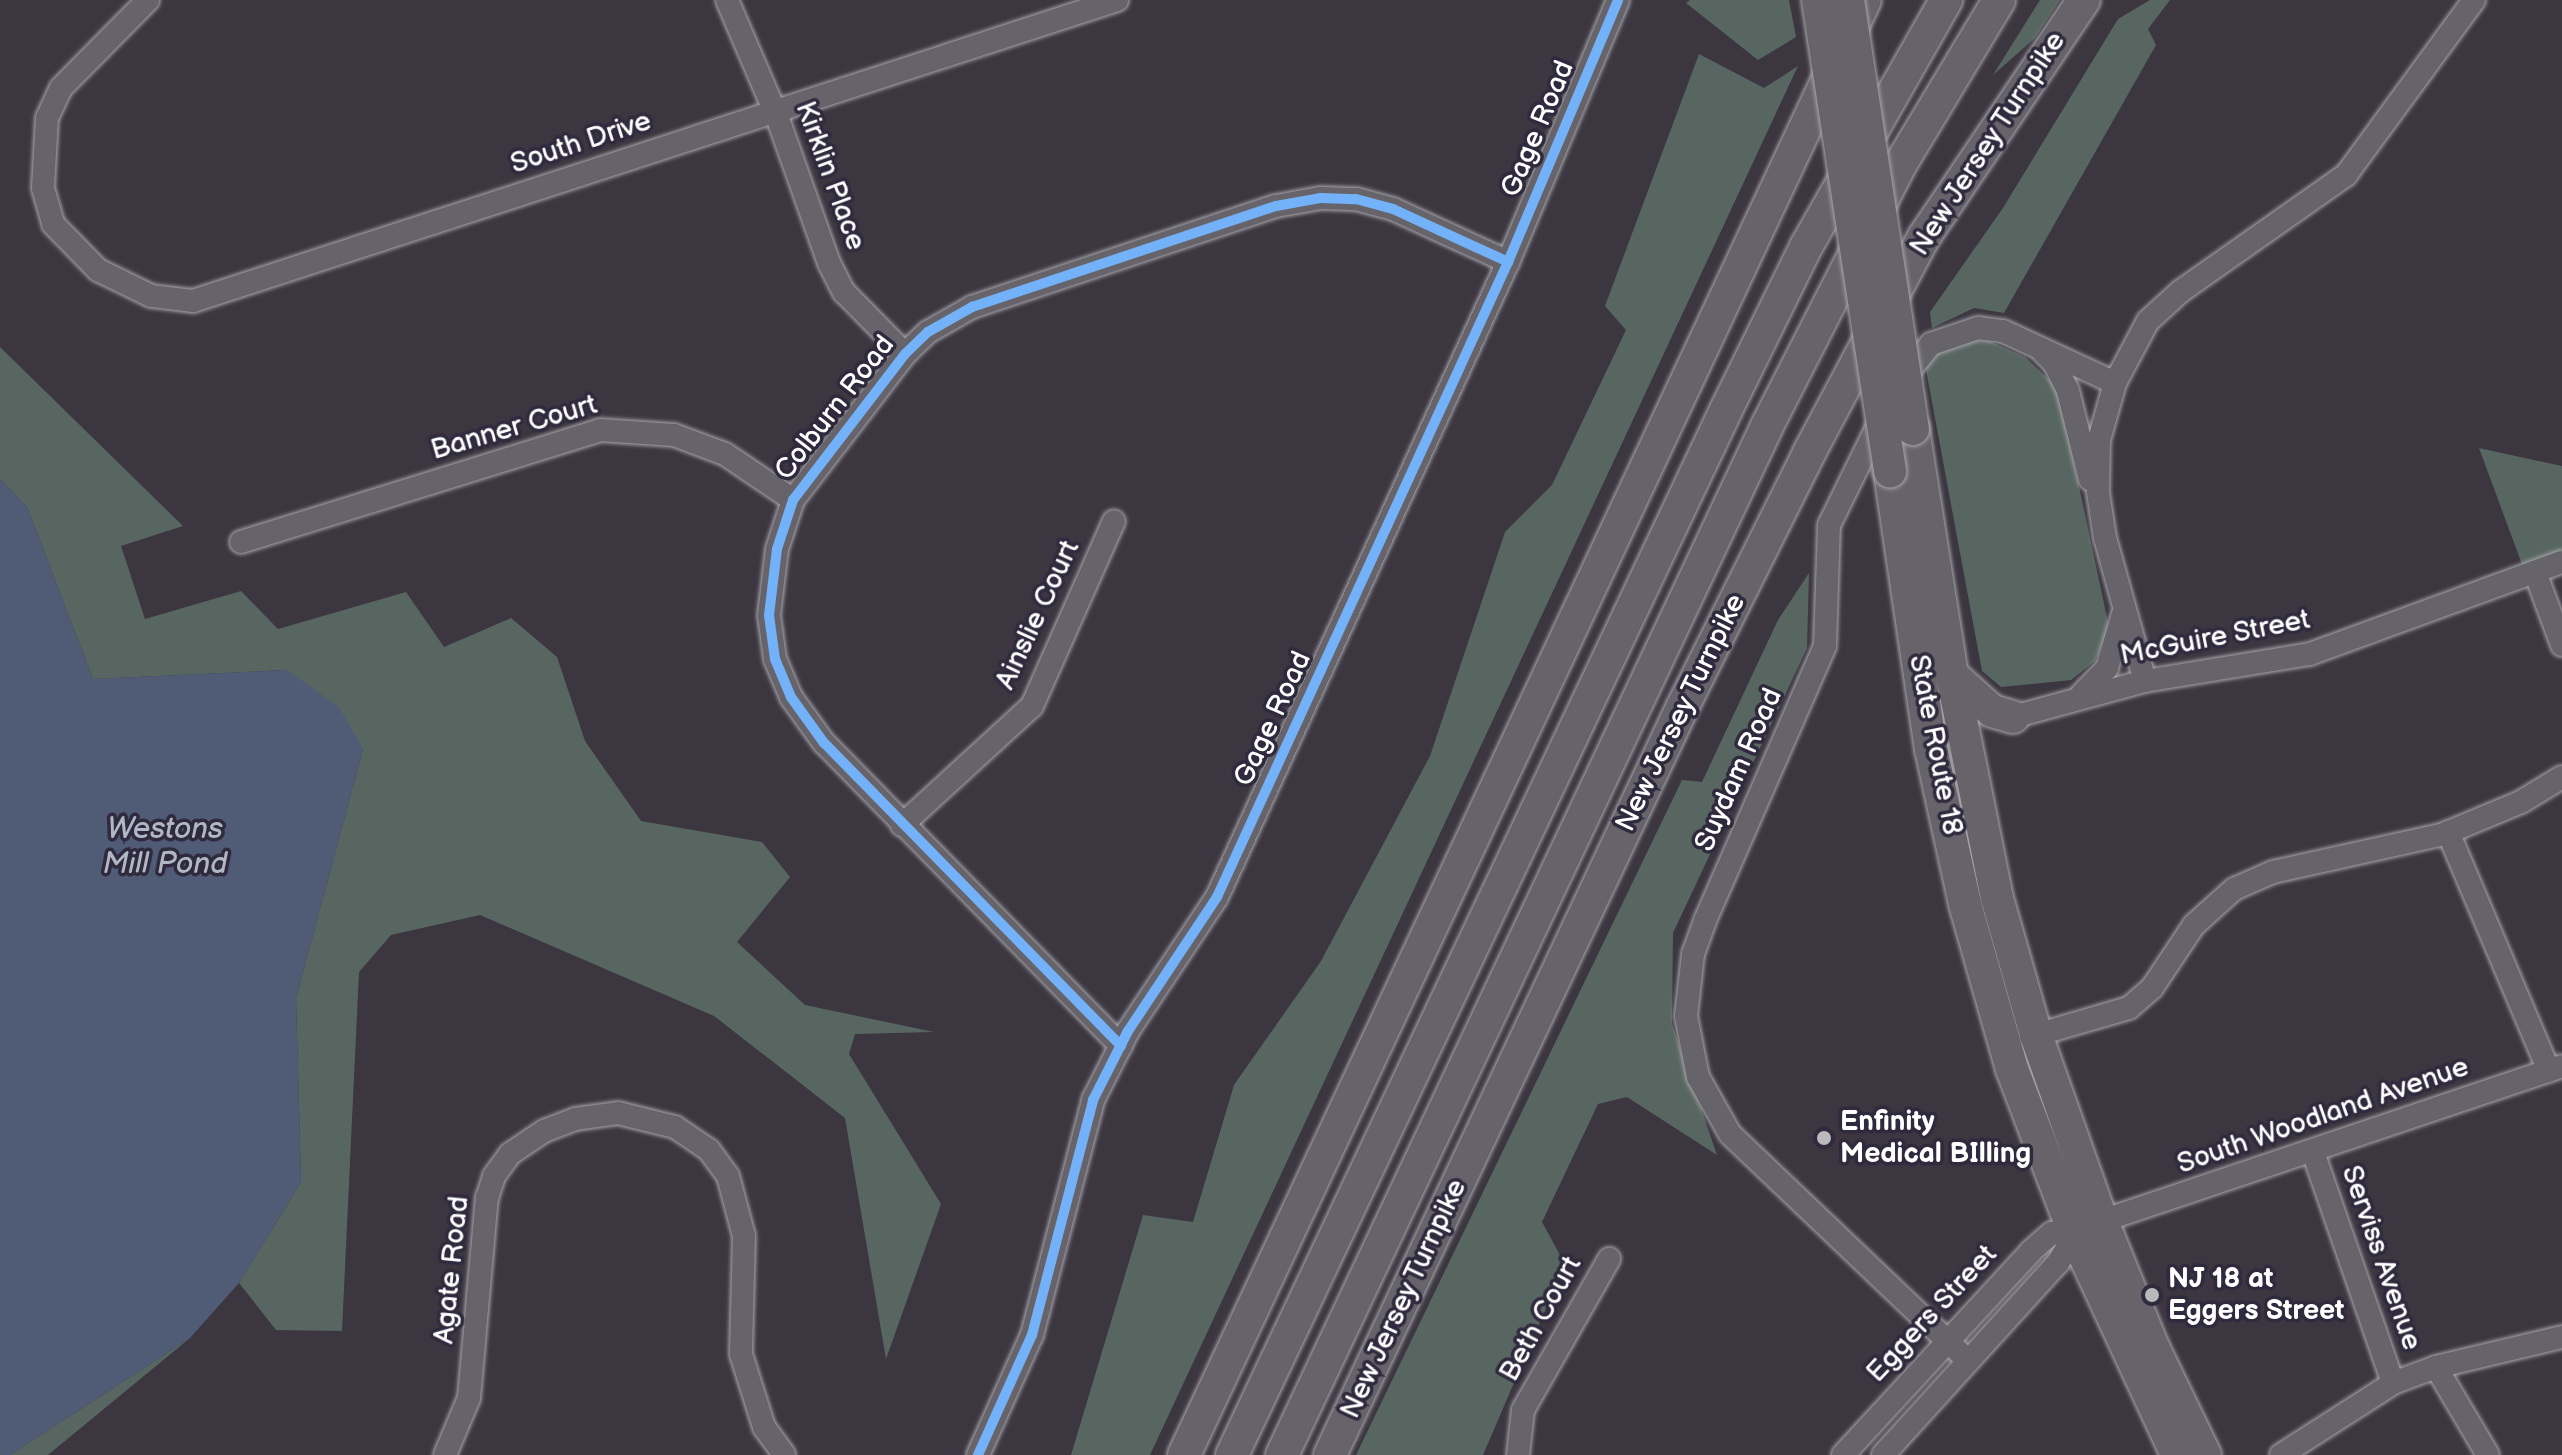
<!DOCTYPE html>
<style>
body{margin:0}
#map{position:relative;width:2562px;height:1455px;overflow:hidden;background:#3b3640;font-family:"Balsamiq Sans",sans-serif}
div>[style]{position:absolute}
.green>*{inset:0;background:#586661}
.water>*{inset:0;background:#505c76}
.roads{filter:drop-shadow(0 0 2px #a7a5a9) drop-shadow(0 0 2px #a7a5a9)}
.minor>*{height:22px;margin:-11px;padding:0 11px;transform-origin:11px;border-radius:11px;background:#66646a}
.highway>*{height:32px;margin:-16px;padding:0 16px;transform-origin:16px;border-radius:16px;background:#66646a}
.bridges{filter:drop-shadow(0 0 2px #a7a5a9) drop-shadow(0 0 2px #a7a5a9)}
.highway-bridge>*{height:32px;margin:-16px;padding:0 16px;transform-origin:16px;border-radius:16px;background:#66646a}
.cycleway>*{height:10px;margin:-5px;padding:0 5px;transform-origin:5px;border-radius:5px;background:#73b2f8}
.dots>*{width:22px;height:22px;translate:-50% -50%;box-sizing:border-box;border:4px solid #2f2a3d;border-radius:50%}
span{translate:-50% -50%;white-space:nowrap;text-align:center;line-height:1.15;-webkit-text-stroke:7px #2f2a3d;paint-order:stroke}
.street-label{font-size:28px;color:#fff}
.poi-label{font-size:28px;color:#fff;font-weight:700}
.left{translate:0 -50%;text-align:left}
.water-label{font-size:30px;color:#b1b7c4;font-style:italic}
</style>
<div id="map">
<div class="green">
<i style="clip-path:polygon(1690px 0,1789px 0,1796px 37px,1758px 60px,1686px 3px)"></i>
<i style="clip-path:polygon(2040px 0,2060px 0,2035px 38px,1993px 75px)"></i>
<i style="clip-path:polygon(2150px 0,2170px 0,2148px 29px,2156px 45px,2004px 313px,1974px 308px,1932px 328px,1930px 312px,2003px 208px,2118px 19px)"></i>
<i style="clip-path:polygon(1699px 54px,1764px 88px,1798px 66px,1150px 1455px,1071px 1455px,1143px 1215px,1193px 1222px,1234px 1085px,1321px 961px,1430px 756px,1505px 532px,1552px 485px,1626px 330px,1605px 306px)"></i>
<i style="clip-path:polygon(1965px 340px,1989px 341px,2025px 357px,2058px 388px,2109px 627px,2095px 661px,2071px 680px,2001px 687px,1982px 671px,1924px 359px)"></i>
<i style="clip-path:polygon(0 347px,183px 526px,121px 546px,145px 619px,241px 591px,278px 629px,406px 592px,444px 647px,511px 618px,557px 657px,585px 741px,641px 821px,762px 842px,790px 877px,737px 942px,805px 1005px,934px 1032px,855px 1034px,849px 1054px,941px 1204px,886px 1359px,845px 1118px,714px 1016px,480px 915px,391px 935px,359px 972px,342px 1331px,276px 1330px,239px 1283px,301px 1182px,296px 998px,363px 749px,287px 670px,93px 679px,27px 507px,0 479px)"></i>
<i style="clip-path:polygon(2479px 448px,2562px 466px,2562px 566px,2527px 578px)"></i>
<i style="clip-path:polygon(1809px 573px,1807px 648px,1673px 933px,1672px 1024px,1717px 1155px,1627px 1097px,1598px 1104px,1542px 1222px,1565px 1264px,1483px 1455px,1356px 1455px,1682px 780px,1702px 782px,1778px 620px)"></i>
<i style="clip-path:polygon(190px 1338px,48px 1455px,10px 1455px)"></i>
</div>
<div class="water">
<i style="clip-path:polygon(0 479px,27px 507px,93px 679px,287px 670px,339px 707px,363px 749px,296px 998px,301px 1182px,239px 1283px,190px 1338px,10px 1455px,0 1455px)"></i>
</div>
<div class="roads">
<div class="minor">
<i style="left:148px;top:0;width:124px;rotate:134.7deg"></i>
<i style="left:61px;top:88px;width:33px;rotate:115deg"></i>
<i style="left:47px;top:118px;width:70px;rotate:93.3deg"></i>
<i style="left:43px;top:188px;width:37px;rotate:74deg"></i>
<i style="left:53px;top:224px;width:64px;rotate:45.6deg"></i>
<i style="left:98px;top:270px;width:59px;rotate:26.1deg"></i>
<i style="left:151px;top:296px;width:42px;rotate:6.8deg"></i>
<i style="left:193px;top:301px;width:972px;rotate:-18.04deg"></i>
<i style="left:727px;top:0;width:129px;rotate:66.8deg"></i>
<i style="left:778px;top:119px;width:153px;rotate:70.5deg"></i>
<i style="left:829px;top:263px;width:33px;rotate:63deg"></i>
<i style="left:844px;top:292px;width:87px;rotate:45.5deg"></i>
<i style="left:2043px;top:352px;width:16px;rotate:45deg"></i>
<i style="left:2054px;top:363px;width:31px;rotate:63deg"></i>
<i style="left:2068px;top:391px;width:91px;rotate:76deg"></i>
<i style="left:1901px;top:381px;width:48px;rotate:-51deg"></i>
<i style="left:1931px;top:344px;width:50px;rotate:-18.8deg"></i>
<i style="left:1978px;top:328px;width:25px;rotate:7deg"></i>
<i style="left:2003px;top:331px;width:123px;rotate:24.9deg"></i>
<i style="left:1883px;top:415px;width:123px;rotate:116.1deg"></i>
<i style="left:1829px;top:525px;width:121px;rotate:91.9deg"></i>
<i style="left:1825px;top:646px;width:300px;rotate:113.6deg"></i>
<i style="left:1705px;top:921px;width:35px;rotate:110deg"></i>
<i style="left:1693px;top:954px;width:62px;rotate:96.4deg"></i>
<i style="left:1686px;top:1016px;width:62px;rotate:78.9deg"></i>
<i style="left:1698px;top:1077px;width:65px;rotate:60.7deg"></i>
<i style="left:1730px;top:1134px;width:329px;rotate:43.6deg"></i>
<i style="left:241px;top:542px;width:376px;rotate:-17.3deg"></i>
<i style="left:600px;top:430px;width:74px;rotate:3.9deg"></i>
<i style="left:674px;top:435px;width:54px;rotate:20.4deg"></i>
<i style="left:725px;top:454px;width:82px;rotate:34.1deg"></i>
<i style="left:2535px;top:572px;width:78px;rotate:69.7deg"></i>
<i style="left:2145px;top:681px;width:148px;rotate:-105.6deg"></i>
<i style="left:2105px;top:538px;width:47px;rotate:-98.7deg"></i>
<i style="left:2098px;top:492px;width:52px;rotate:-88.9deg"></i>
<i style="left:2099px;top:440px;width:59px;rotate:-74.3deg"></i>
<i style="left:2115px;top:383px;width:70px;rotate:-62deg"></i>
<i style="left:2148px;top:321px;width:45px;rotate:-42.3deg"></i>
<i style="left:2181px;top:291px;width:202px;rotate:-35.1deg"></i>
<i style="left:2346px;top:175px;width:217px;rotate:-53.8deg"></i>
<i style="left:2082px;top:694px;width:36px;rotate:-46deg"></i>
<i style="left:2107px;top:668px;width:56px;rotate:-73.5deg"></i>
<i style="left:2013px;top:717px;width:137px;rotate:-15.3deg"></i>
<i style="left:2145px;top:681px;width:167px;rotate:-9.3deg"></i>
<i style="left:2310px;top:654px;width:268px;rotate:-20.1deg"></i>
<i style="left:902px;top:825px;width:176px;rotate:-42.5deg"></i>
<i style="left:1032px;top:706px;width:202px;rotate:-66.1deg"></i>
<i style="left:2448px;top:832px;width:259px;rotate:67.1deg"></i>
<i style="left:2036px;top:1035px;width:97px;rotate:-16.2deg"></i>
<i style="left:2129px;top:1008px;width:30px;rotate:-41deg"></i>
<i style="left:2152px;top:988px;width:76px;rotate:-56.3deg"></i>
<i style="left:2194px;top:925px;width:54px;rotate:-42deg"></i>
<i style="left:2234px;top:889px;width:43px;rotate:-23.6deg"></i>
<i style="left:2273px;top:872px;width:175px;rotate:-12.5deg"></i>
<i style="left:2444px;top:834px;width:83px;rotate:-22.6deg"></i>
<i style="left:2521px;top:802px;width:48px;rotate:-31.4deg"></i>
<i style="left:1121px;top:1046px;width:424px;rotate:-134.4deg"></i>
<i style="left:824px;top:743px;width:57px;rotate:-125.7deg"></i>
<i style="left:791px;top:697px;width:41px;rotate:-112.8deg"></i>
<i style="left:775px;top:659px;width:44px;rotate:-97.8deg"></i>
<i style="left:769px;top:615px;width:66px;rotate:-83.1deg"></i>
<i style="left:777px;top:549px;width:52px;rotate:-71.9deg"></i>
<i style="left:793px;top:500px;width:184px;rotate:-52.5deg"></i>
<i style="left:905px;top:354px;width:32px;rotate:-44deg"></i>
<i style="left:928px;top:332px;width:51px;rotate:-29.6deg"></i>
<i style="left:972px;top:307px;width:320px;rotate:-18.4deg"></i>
<i style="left:1276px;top:206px;width:46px;rotate:-10.1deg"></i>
<i style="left:1321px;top:198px;width:35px;rotate:2deg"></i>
<i style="left:1356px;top:199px;width:38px;rotate:15deg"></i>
<i style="left:1393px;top:209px;width:127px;rotate:24.7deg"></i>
<i style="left:2313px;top:1152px;width:244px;rotate:70.9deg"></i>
<i style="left:2436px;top:1367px;width:102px;rotate:59.4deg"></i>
<i style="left:445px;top:1455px;width:62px;rotate:-67.2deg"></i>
<i style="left:469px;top:1398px;width:201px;rotate:-84.9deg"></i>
<i style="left:487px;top:1198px;width:23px;rotate:-72deg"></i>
<i style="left:494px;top:1176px;width:27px;rotate:-54deg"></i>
<i style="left:510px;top:1154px;width:41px;rotate:-34.1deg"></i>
<i style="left:544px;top:1131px;width:33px;rotate:-21deg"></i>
<i style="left:575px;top:1119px;width:43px;rotate:-7.9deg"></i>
<i style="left:618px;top:1113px;width:59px;rotate:13.8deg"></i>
<i style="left:675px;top:1127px;width:41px;rotate:34.1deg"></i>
<i style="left:709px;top:1150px;width:32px;rotate:54deg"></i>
<i style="left:728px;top:1176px;width:62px;rotate:75.1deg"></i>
<i style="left:744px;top:1236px;width:118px;rotate:91.5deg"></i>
<i style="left:741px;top:1354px;width:77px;rotate:72.5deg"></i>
<i style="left:764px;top:1427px;width:34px;rotate:54deg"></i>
<i style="left:978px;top:1455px;width:132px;rotate:-65.8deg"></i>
<i style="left:1032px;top:1335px;width:243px;rotate:-75.4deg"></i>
<i style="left:1093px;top:1100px;width:77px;rotate:-63.1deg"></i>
<i style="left:1128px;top:1031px;width:161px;rotate:-56.4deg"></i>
<i style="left:1217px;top:897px;width:699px;rotate:-65.38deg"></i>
<i style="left:1508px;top:262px;width:284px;rotate:-67.2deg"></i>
<i style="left:1518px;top:1455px;width:45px;rotate:-83.7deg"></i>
<i style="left:1523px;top:1410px;width:174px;rotate:-60.3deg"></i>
<i style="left:1843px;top:1455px;width:277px;rotate:-47.3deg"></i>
<i style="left:2031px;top:1251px;width:28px;rotate:-41deg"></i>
<i style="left:2052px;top:1233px;width:23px;rotate:5deg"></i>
<i style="left:1883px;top:1455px;width:260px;rotate:-47.7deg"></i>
<i style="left:2058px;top:1263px;width:33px;rotate:-59deg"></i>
<i style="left:2075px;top:1235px;width:30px;rotate:-27deg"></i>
<i style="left:2102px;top:1221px;width:485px;rotate:-18.6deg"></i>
<i style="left:2281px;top:1455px;width:133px;rotate:-32.7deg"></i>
<i style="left:2393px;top:1383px;width:46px;rotate:-20.4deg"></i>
<i style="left:2436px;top:1367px;width:130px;rotate:-13.4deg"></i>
</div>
<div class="highway">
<i style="left:1913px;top:429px;width:249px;rotate:81deg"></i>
<i style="left:1952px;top:675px;width:227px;rotate:78.6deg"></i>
<i style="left:1997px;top:898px;width:142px;rotate:74.1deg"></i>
<i style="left:2036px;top:1035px;width:197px;rotate:70.5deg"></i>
<i style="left:2102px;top:1221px;width:136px;rotate:68deg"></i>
<i style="left:2153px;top:1347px;width:120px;rotate:64.3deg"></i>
<i style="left:1890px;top:472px;width:280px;rotate:81.6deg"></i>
<i style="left:1931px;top:749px;width:159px;rotate:77.6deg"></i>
<i style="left:1965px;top:904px;width:172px;rotate:74.1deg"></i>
<i style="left:2012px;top:1069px;width:178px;rotate:69.2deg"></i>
<i style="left:2075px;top:1235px;width:242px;rotate:65.1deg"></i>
<i style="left:1952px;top:675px;width:54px;rotate:42deg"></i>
<i style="left:1992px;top:711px;width:22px;rotate:16deg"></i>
<i style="left:1184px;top:1455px;width:1606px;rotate:-64.92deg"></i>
<i style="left:1232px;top:1455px;width:1156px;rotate:-64.7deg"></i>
<i style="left:1726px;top:410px;width:184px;rotate:-63.9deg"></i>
<i style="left:1807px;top:245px;width:282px;rotate:-60.4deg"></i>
<i style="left:1282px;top:1455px;width:1138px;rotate:-64.76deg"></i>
<i style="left:1767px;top:426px;width:293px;rotate:-63deg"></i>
<i style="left:1900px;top:165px;width:192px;rotate:-59deg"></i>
<i style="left:1330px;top:1455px;width:828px;rotate:-64.77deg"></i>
<i style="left:1683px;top:706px;width:285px;rotate:-63.5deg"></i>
<i style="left:1810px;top:451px;width:242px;rotate:-62deg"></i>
<i style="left:1924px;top:237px;width:286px;rotate:-56deg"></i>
</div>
</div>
<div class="bridges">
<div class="highway-bridge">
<i style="left:1818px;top:0;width:477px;rotate:81.3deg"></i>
<i style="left:1848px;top:0;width:434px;rotate:81.4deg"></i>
</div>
</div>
<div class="cycleway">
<i style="left:1121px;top:1046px;width:424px;rotate:-134.4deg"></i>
<i style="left:824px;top:743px;width:57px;rotate:-125.7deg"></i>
<i style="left:791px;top:697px;width:41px;rotate:-112.8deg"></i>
<i style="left:775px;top:659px;width:44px;rotate:-97.8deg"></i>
<i style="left:769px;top:615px;width:66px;rotate:-83.1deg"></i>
<i style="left:777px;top:549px;width:52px;rotate:-71.9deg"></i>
<i style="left:793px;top:500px;width:184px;rotate:-52.5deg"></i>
<i style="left:905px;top:354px;width:32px;rotate:-44deg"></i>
<i style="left:928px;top:332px;width:51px;rotate:-29.6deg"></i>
<i style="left:972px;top:307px;width:320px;rotate:-18.4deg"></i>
<i style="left:1276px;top:206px;width:46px;rotate:-10.1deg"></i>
<i style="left:1321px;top:198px;width:35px;rotate:2deg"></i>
<i style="left:1356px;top:199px;width:38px;rotate:15deg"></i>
<i style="left:1393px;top:209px;width:127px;rotate:24.7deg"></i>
<i style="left:978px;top:1455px;width:132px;rotate:-65.8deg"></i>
<i style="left:1032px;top:1335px;width:243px;rotate:-75.4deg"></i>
<i style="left:1093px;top:1100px;width:77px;rotate:-63.1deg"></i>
<i style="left:1128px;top:1031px;width:161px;rotate:-56.4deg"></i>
<i style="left:1217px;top:897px;width:699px;rotate:-65.38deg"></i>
<i style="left:1508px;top:262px;width:284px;rotate:-67.2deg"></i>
</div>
<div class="dots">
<i style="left:1824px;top:1138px;background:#bab9bc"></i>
<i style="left:2152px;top:1295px;background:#bab9bc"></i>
</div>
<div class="street-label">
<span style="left:1538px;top:129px;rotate:-67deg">Gage Road</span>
<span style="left:581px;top:143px;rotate:-18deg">South Drive</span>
<span style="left:1988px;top:144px;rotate:-57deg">New Jersey Turnpike</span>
<span style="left:830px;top:176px;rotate:70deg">Kirklin Place</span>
<span style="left:835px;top:408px;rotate:-52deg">Colburn Road</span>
<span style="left:514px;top:428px;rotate:-16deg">Banner Court</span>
<span style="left:1038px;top:615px;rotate:-65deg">Ainslie Court</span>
<span style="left:2215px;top:638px;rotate:-11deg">McGuire Street</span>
<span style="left:1681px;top:713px;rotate:-64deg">New Jersey Turnpike</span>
<span style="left:1273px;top:719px;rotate:-65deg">Gage Road</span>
<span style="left:1935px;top:745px;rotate:79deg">State Route 18</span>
<span style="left:1739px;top:770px;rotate:-66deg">Suydam Road</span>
<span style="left:2323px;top:1116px;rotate:-19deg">South Woodland Avenue</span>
<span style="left:2381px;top:1258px;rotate:71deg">Serviss Avenue</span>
<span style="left:452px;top:1270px;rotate:-84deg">Agate Road</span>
<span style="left:1404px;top:1299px;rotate:-65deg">New Jersey Turnpike</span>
<span style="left:1932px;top:1314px;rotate:-47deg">Eggers Street</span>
<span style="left:1541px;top:1319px;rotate:-61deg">Beth Court</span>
</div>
<div class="poi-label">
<span class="left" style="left:1840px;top:1138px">Enfinity<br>Medical BIlling</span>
<span class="left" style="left:2168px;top:1295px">NJ 18 at<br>Eggers Street</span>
</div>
<div class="water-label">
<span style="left:165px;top:846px">Westons<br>Mill Pond</span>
</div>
</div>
